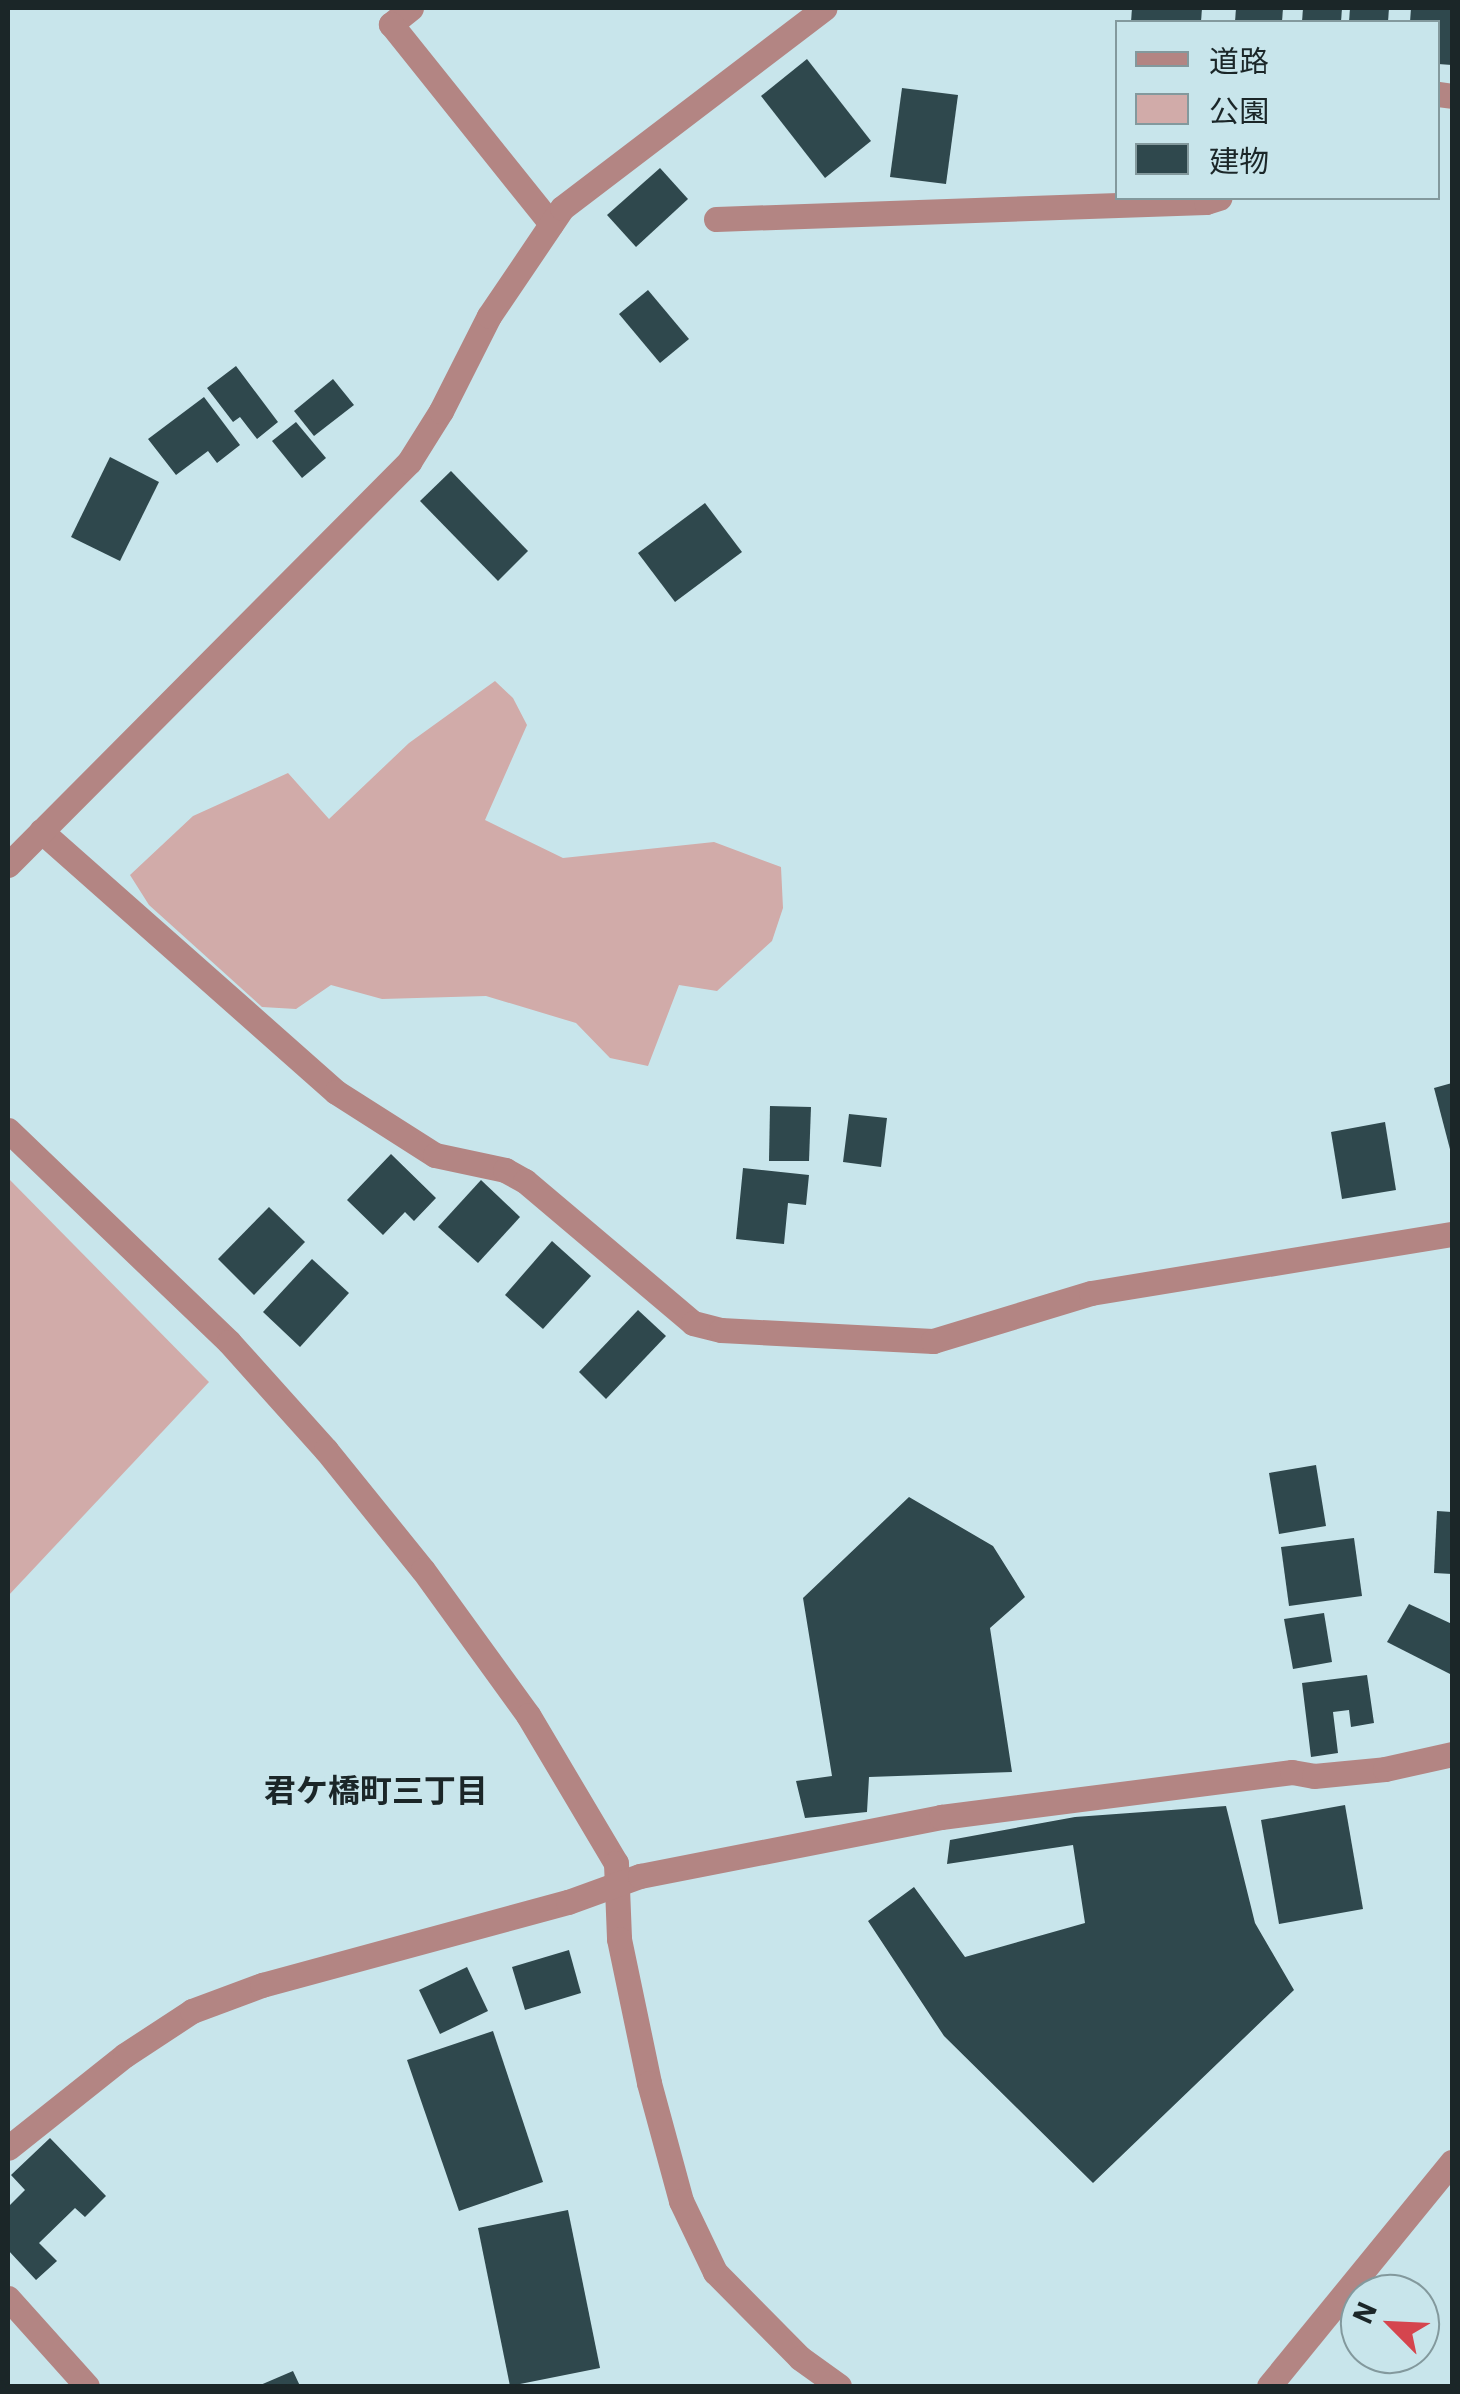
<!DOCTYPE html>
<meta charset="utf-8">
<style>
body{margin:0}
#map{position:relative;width:1460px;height:2394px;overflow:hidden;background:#c8e5eb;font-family:"IBM Plex Sans","Noto Sans JP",sans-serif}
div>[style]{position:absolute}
.green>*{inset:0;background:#d1aba9}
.building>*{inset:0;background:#2f484d}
.minor>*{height:25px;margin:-12.5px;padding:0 12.5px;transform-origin:12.5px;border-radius:12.5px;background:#b38583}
span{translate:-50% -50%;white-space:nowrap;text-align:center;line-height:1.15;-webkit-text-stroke:10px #c8e5eb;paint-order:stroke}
.neighbourhood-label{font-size:32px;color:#1b2628;font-weight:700}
.frame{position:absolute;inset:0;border:10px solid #1b2628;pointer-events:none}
.legend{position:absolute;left:1115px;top:20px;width:325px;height:180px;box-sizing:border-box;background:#c8e5eb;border:2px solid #83999d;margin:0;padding:12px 18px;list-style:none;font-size:30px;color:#1b2628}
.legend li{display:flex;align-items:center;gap:20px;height:50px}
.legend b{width:50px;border:2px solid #83999d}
.north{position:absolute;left:1340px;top:2274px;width:100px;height:100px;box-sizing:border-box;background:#c8e5eb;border:2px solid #83999d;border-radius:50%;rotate:294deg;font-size:28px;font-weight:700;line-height:40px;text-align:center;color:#1b2628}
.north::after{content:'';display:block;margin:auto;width:35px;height:45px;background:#d5454e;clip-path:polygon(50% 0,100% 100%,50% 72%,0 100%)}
</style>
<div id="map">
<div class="green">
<i style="clip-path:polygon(495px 681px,513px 698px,527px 725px,485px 820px,563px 858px,714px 842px,781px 867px,783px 908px,772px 941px,717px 991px,679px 985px,648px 1066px,610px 1058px,576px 1023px,486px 996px,382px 999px,331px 985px,296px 1009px,262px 1007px,149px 905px,130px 875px,193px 816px,288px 773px,329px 819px,409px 743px)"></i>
<i style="clip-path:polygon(8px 1178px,209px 1382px,8px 1596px)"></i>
</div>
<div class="building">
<i style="clip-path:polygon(1132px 8px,1202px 8px,1201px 22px,1131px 22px)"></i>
<i style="clip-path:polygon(1236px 8px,1283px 8px,1282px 22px,1235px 22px)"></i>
<i style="clip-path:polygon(1303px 8px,1342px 8px,1341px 22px,1302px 22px)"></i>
<i style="clip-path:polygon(1350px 8px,1389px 8px,1388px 22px,1349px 22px)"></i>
<i style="clip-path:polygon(1411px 8px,1452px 8px,1452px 65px,1438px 64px,1438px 22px,1410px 22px)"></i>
<i style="clip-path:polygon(807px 59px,871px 141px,825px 178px,761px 96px)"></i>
<i style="clip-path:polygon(902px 88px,958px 95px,946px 184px,890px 177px)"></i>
<i style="clip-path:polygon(660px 168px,688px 199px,636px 247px,607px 215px)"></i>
<i style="clip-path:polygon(648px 290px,689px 339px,660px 363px,619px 314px)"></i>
<i style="clip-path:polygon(236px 366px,278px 422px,257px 439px,240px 417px,233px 422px,207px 388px)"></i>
<i style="clip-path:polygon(333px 379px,354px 405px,314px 436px,294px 411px)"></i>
<i style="clip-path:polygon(204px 397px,240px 445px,217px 463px,208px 451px,176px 475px,148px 439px)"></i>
<i style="clip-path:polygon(296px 422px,326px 458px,302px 478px,272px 441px)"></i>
<i style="clip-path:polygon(110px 457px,159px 482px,120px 561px,71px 537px)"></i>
<i style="clip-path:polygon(451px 471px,528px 551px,498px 581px,420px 501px)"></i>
<i style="clip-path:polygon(705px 503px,742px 552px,675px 602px,638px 553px)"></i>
<i style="clip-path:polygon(1452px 1083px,1452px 1153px,1451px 1153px,1434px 1088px)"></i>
<i style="clip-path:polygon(770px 1106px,811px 1107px,809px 1161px,769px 1161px)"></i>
<i style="clip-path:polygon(849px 1114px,887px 1118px,881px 1167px,843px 1162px)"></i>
<i style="clip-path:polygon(1385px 1122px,1396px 1190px,1342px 1199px,1331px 1132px)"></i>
<i style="clip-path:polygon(391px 1154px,436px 1198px,414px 1221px,405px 1212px,383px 1235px,347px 1200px)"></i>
<i style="clip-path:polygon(743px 1168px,809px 1175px,806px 1205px,788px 1203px,784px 1244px,736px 1239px)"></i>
<i style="clip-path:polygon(481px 1180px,520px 1217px,478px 1263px,438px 1227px)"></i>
<i style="clip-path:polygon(269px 1207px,305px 1242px,254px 1295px,218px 1259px)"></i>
<i style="clip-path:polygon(552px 1241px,591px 1276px,543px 1329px,505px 1295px)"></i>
<i style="clip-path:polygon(312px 1259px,349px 1293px,300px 1347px,263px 1312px)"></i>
<i style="clip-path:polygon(638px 1310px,666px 1336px,606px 1399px,579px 1372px)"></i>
<i style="clip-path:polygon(1316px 1465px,1326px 1526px,1279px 1534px,1269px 1473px)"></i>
<i style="clip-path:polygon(909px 1497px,993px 1546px,1025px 1597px,990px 1628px,1012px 1772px,869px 1777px,867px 1812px,805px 1818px,796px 1781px,832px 1776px,803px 1598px)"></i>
<i style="clip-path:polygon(1437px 1511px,1452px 1512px,1452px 1574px,1434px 1573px)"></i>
<i style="clip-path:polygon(1354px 1538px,1362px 1596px,1289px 1606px,1281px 1547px)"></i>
<i style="clip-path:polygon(1409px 1604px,1452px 1624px,1452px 1675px,1387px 1642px)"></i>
<i style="clip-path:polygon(1324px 1613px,1332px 1662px,1293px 1669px,1284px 1619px)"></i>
<i style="clip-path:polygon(1367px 1675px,1374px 1723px,1351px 1727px,1349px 1710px,1333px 1712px,1338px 1753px,1311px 1757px,1302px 1683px)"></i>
<i style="clip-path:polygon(1345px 1805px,1363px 1909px,1279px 1924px,1261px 1820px)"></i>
<i style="clip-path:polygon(1226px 1806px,1255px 1923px,1294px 1990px,1093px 2183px,944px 2036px,868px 1921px,914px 1887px,965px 1957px,1085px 1923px,1073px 1845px,947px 1864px,950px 1840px,1075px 1817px)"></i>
<i style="clip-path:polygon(569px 1950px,581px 1993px,525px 2010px,512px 1967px)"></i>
<i style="clip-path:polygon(467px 1967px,488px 2011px,440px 2034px,419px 1990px)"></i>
<i style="clip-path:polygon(493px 2031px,543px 2182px,459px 2211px,407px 2060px)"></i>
<i style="clip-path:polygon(50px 2138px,106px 2196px,85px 2217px,75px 2208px,39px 2243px,57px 2261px,36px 2280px,8px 2250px,8px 2207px,25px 2190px,11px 2175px)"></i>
<i style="clip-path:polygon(568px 2210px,600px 2368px,510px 2386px,478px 2228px)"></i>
<i style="clip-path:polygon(293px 2371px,300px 2386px,258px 2386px)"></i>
</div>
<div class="minor">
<i style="left:411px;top:8px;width:26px;rotate:141deg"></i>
<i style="left:391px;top:24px;width:256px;rotate:51.3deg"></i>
<i style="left:1438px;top:94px;width:14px;rotate:8deg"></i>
<i style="left:716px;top:219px;width:490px;rotate:-2deg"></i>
<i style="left:1206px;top:202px;width:14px;rotate:-17deg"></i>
<i style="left:41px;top:831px;width:394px;rotate:41.5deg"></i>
<i style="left:336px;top:1092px;width:117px;rotate:32.5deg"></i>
<i style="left:435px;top:1155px;width:72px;rotate:12.1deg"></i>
<i style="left:505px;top:1170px;width:23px;rotate:29deg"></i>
<i style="left:525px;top:1181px;width:220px;rotate:40.2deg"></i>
<i style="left:693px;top:1323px;width:29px;rotate:14deg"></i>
<i style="left:721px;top:1330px;width:212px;rotate:3deg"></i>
<i style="left:933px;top:1341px;width:165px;rotate:-16.9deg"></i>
<i style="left:1091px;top:1293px;width:366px;rotate:-9.3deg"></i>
<i style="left:8px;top:865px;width:569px;rotate:-45.14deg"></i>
<i style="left:409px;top:462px;width:60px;rotate:-57.9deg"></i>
<i style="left:441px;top:411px;width:106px;rotate:-63.2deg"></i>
<i style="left:489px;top:316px;width:130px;rotate:-55.9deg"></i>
<i style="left:562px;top:208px;width:330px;rotate:-37.3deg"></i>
<i style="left:8px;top:1130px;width:306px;rotate:43.8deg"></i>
<i style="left:229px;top:1342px;width:145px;rotate:48.1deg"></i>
<i style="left:326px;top:1450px;width:154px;rotate:51.1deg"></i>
<i style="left:423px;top:1570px;width:179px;rotate:54.1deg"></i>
<i style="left:528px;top:1715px;width:172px;rotate:59.3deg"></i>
<i style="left:616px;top:1863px;width:76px;rotate:87.7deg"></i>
<i style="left:619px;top:1939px;width:147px;rotate:78.2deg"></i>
<i style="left:649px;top:2083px;width:122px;rotate:74.8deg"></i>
<i style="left:681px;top:2201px;width:79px;rotate:64.4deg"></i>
<i style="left:715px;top:2272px;width:121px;rotate:45.3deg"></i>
<i style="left:800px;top:2358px;width:48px;rotate:35.7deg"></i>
<i style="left:8px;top:2148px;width:149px;rotate:-38.5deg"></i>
<i style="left:125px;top:2055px;width:80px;rotate:-33.3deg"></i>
<i style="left:192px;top:2011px;width:75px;rotate:-20.4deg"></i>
<i style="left:262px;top:1985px;width:317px;rotate:-15.2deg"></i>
<i style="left:568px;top:1902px;width:77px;rotate:-19.9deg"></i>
<i style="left:640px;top:1876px;width:307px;rotate:-11.1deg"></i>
<i style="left:941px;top:1817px;width:354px;rotate:-7.3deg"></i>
<i style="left:1292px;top:1772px;width:22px;rotate:10deg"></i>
<i style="left:1314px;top:1776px;width:71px;rotate:-5.6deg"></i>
<i style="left:1385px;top:1769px;width:69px;rotate:-12.6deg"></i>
<i style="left:8px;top:2298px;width:118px;rotate:48.1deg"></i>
<i style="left:1269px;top:2386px;width:289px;rotate:-50.8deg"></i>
</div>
<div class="neighbourhood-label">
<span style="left:376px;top:1790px">君ケ橋町三丁目</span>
</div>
<div class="frame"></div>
<ul class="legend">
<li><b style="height:12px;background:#b38583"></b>道路</li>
<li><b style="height:28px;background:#d1aba9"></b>公園</li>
<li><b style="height:28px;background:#2f484d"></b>建物</li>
</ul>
<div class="north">N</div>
</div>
